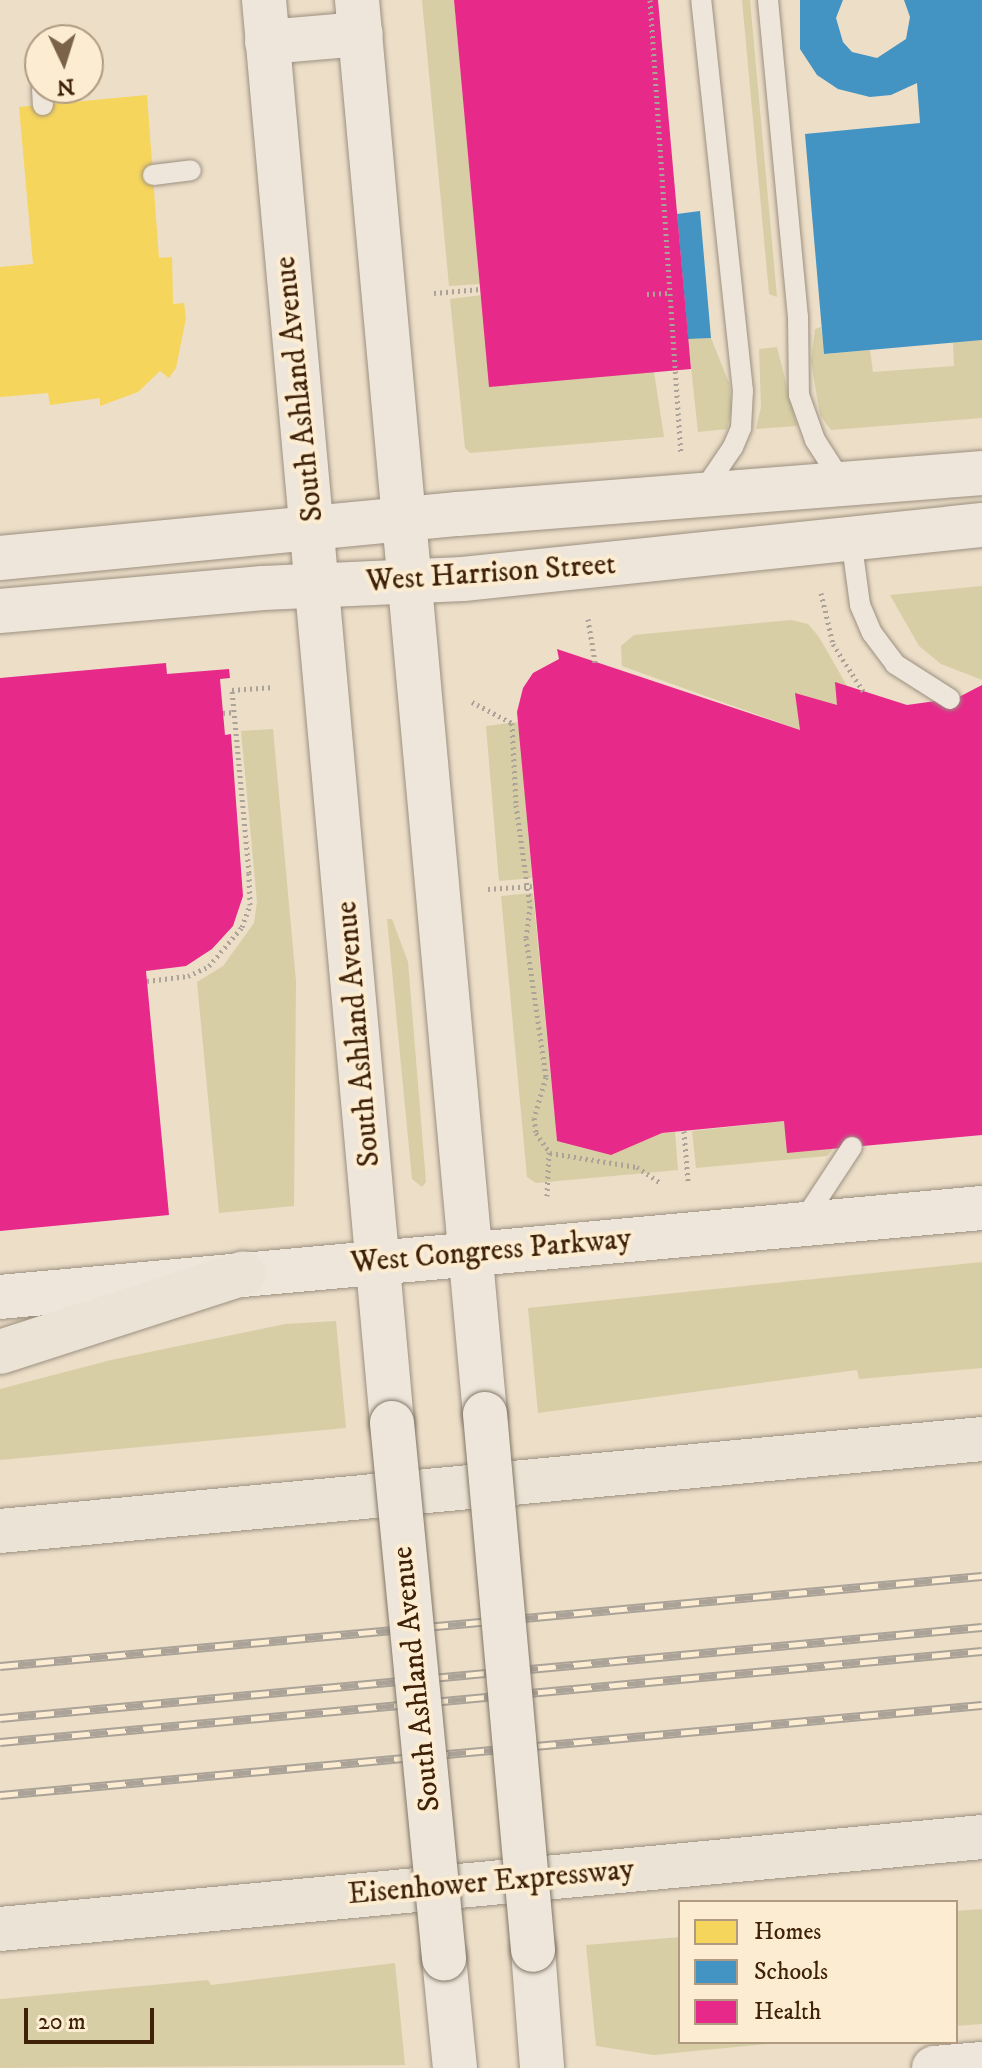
<!DOCTYPE html>
<style>
body{margin:0}
#map{position:relative;width:982px;height:2068px;overflow:hidden;background:#ecdec7;font-family:"IM FELL DW Pica",serif}
div>[style]{position:absolute}
.green>*{inset:0;background:#d7cea5}
.homes>*{inset:0;background:#f6d55c}
.schools>*{inset:0;background:#4393c3}
.health>*{inset:0;background:#e7298a}
.path>*{height:5px;margin-top:-2.5px;transform-origin:0;background:repeating-linear-gradient(90deg,#aba398 0 2px,transparent 0 6px)}
.roads{filter:drop-shadow(0 0 2px #9c9080) drop-shadow(0 0 2px #9c9080)}
.lane>*{height:20px;margin:-10px;padding:0 10px;transform-origin:10px;border-radius:10px;background:#eee6db}
.secondary>*{height:44px;margin:-22px;padding:0 22px;transform-origin:22px;border-radius:22px;background:#eee6db}
.highway>*{height:44px;margin:-22px;padding:0 22px;transform-origin:22px;border-radius:22px;background:#ebe3d5}
.rail>*{height:9px;margin-top:-4.5px;transform-origin:0;background:repeating-linear-gradient(90deg,#fcecd1 0 18px,#aba398 0 36px);box-sizing:border-box;border-block:2px solid #aba398}
.bridges{filter:drop-shadow(0 0 2px #827767) drop-shadow(0 0 2px #827767)}
.secondary-bridge>*{height:44px;margin:-22px;padding:0 22px;transform-origin:22px;border-radius:22px;background:#eee6db}
span{translate:-50% -50%;white-space:nowrap;text-align:center;line-height:1.15;-webkit-text-stroke:8px #fcecd1;paint-order:stroke}
.street-label{font-size:30px;color:#3e2107}
.legend{position:absolute;left:678px;top:1900px;width:280px;height:144px;box-sizing:border-box;background:#fcecd1;border:2px solid #b09b80;margin:0;padding:10px 14px;list-style:none;font-size:24px;color:#3e2107}
.legend li{display:flex;align-items:center;gap:16px;height:40px}
.legend b{width:40px;border:2px solid #b09b80}
.north{position:absolute;left:24px;top:24px;width:80px;height:80px;box-sizing:border-box;background:#fcecd1;border:2px solid #b09b80;border-radius:50%;rotate:176deg;font-size:22px;font-weight:700;line-height:32px;text-align:center;color:#3e2107}
.north::after{content:'';display:block;margin:auto;width:28px;height:36px;background:#7b634a;clip-path:polygon(50% 0,100% 100%,50% 72%,0 100%)}
.scale{position:absolute;left:24px;top:2008px;width:130px;height:36px;box-sizing:border-box;border:4px solid #3e2107;border-top:0;padding-left:10px;font-size:24px;line-height:28px;white-space:nowrap;color:#3e2107;-webkit-text-stroke:6px #fcecd1;paint-order:stroke}
</style>
<div id="map">
<div class="green">
<i style="clip-path:polygon(422px 0,454px 0,480px 284px,449px 286px)"></i>
<i style="clip-path:polygon(742px 0,750px 0,777px 297px,769px 294px)"></i>
<i style="clip-path:polygon(482px 295px,654px 372px,664px 437px,470px 453px,465px 448px,450px 299px)"></i>
<i style="clip-path:polygon(821px 327px,824px 354px,870px 350px,873px 372px,954px 366px,953px 342px,982px 340px,982px 418px,831px 430px,820px 415px,811px 361px,815px 329px)"></i>
<i style="clip-path:polygon(711px 338px,729px 383px,732px 409px,727px 429px,698px 432px,688px 339px)"></i>
<i style="clip-path:polygon(777px 347px,797px 426px,756px 429px,761px 407px,759px 349px)"></i>
<i style="clip-path:polygon(982px 586px,982px 680px,941px 664px,919px 646px,890px 595px)"></i>
<i style="clip-path:polygon(791px 620px,808px 624px,819px 637px,863px 714px,800px 730px,622px 666px,621px 646px,634px 635px)"></i>
<i style="clip-path:polygon(519px 722px,532px 878px,499px 881px,486px 726px)"></i>
<i style="clip-path:polygon(273px 729px,296px 981px,294px 1206px,219px 1213px,197px 982px,223px 966px,254px 923px,257px 902px,241px 731px)"></i>
<i style="clip-path:polygon(533px 893px,557px 1141px,675px 1132px,678px 1170px,536px 1183px,527px 1177px,501px 896px)"></i>
<i style="clip-path:polygon(387px 919px,392px 919px,408px 962px,426px 1182px,422px 1187px,412px 1179px)"></i>
<i style="clip-path:polygon(784px 1121px,833px 1149px,827px 1156px,696px 1168px,692px 1131px)"></i>
<i style="clip-path:polygon(982px 1262px,982px 1368px,859px 1379px,857px 1370px,538px 1413px,528px 1308px)"></i>
<i style="clip-path:polygon(336px 1321px,346px 1428px,0 1460px,0 1389px,111px 1360px,285px 1324px)"></i>
<i style="clip-path:polygon(982px 1909px,982px 2024px,956px 2026px,956px 1911px)"></i>
<i style="clip-path:polygon(680px 1937px,680px 2042px,788px 2042px,654px 2055px,596px 2046px,586px 1945px)"></i>
<i style="clip-path:polygon(395px 1963px,405px 2065px,0 2068px,0 1999px,208px 1980px,211px 1985px)"></i>
</div>
<div class="homes">
<i style="clip-path:polygon(147px 95px,159px 258px,172px 257px,173px 304px,184px 303px,186px 318px,176px 368px,169px 378px,160px 371px,138px 392px,100px 406px,100px 398px,50px 405px,48px 393px,0 397px,0 267px,33px 264px,19px 107px)"></i>
</div>
<div class="schools">
<i style="clip-path:polygon(800px 0,843px 0,836px 18px,843px 42px,852px 52px,877px 58px,906px 39px,910px 17px,904px 0,982px 0,982px 340px,824px 354px,805px 134px,920px 123px,917px 83px,891px 95px,870px 97px,838px 89px,817px 75px,800px 49px)"></i>
<i style="clip-path:polygon(700px 211px,711px 338px,688px 339px,677px 214px)"></i>
</div>
<div class="health">
<i style="clip-path:polygon(454px 0,658px 0,691px 369px,489px 387px)"></i>
<i style="clip-path:polygon(557px 649px,800px 730px,795px 693px,837px 705px,835px 682px,907px 705px,957px 698px,982px 685px,982px 1135px,787px 1153px,784px 1121px,662px 1133px,611px 1155px,557px 1141px,517px 712px,523px 688px,533px 673px,559px 659px)"></i>
<i style="clip-path:polygon(166px 663px,167px 674px,229px 669px,230px 678px,220px 679px,225px 735px,231px 734px,243px 896px,233px 926px,212px 949px,186px 966px,146px 971px,169px 1215px,0 1231px,0 678px)"></i>
</div>
<div class="path">
<i style="left:650px;top:0;width:453px;rotate:86.1deg"></i>
<i style="left:434px;top:293px;width:47px;rotate:-4.9deg"></i>
<i style="left:647px;top:294px;width:21px;rotate:-3deg"></i>
<i style="left:821px;top:593px;width:52px;rotate:76.8deg"></i>
<i style="left:833px;top:644px;width:56px;rotate:57.4deg"></i>
<i style="left:588px;top:619px;width:44px;rotate:80.8deg"></i>
<i style="left:472px;top:702px;width:45px;rotate:27.7deg"></i>
<i style="left:512px;top:723px;width:82px;rotate:87.2deg"></i>
<i style="left:516px;top:805px;width:102px;rotate:82.1deg"></i>
<i style="left:530px;top:906px;width:32px;rotate:97deg"></i>
<i style="left:526px;top:938px;width:140px;rotate:81.8deg"></i>
<i style="left:546px;top:1077px;width:43px;rotate:106.3deg"></i>
<i style="left:534px;top:1118px;width:15px;rotate:82deg"></i>
<i style="left:536px;top:1133px;width:24px;rotate:55deg"></i>
<i style="left:550px;top:1153px;width:88px;rotate:9.1deg"></i>
<i style="left:637px;top:1167px;width:29px;rotate:34deg"></i>
<i style="left:223px;top:713px;width:11px;rotate:-5deg"></i>
<i style="left:488px;top:889px;width:44px;rotate:-3.9deg"></i>
<i style="left:147px;top:981px;width:41px;rotate:-7deg"></i>
<i style="left:188px;top:976px;width:23px;rotate:-25deg"></i>
<i style="left:209px;top:966px;width:51px;rotate:-49.8deg"></i>
<i style="left:242px;top:927px;width:23px;rotate:-70deg"></i>
<i style="left:250px;top:905px;width:32px;rotate:-92deg"></i>
<i style="left:249px;top:873px;width:184px;rotate:-95.3deg"></i>
<i style="left:232px;top:690px;width:42px;rotate:-4.1deg"></i>
<i style="left:684px;top:1131px;width:50px;rotate:85.4deg"></i>
<i style="left:547px;top:1196px;width:44px;rotate:-87.4deg"></i>
</div>
<div class="roads">
<div class="lane">
<i style="left:768px;top:0;width:318px;rotate:84.6deg"></i>
<i style="left:798px;top:317px;width:78px;rotate:89.3deg"></i>
<i style="left:799px;top:395px;width:48px;rotate:70.4deg"></i>
<i style="left:815px;top:440px;width:54px;rotate:57.2deg"></i>
<i style="left:40px;top:66px;width:1px;rotate:90deg"></i>
<i style="left:42px;top:88px;width:17px;rotate:87deg"></i>
<i style="left:153px;top:175px;width:38px;rotate:-7deg"></i>
<i style="left:701px;top:494px;width:57px;rotate:-55.8deg"></i>
<i style="left:733px;top:447px;width:21px;rotate:-67deg"></i>
<i style="left:741px;top:428px;width:37px;rotate:-87deg"></i>
<i style="left:743px;top:391px;width:393px;rotate:-96.1deg"></i>
<i style="left:851px;top:538px;width:68px;rotate:82.3deg"></i>
<i style="left:860px;top:605px;width:30px;rotate:67deg"></i>
<i style="left:872px;top:633px;width:39px;rotate:53deg"></i>
<i style="left:895px;top:664px;width:65px;rotate:32.5deg"></i>
<i style="left:802px;top:1223px;width:91px;rotate:-56.7deg"></i>
</div>
<div class="secondary">
<i style="left:264px;top:0;width:1429px;rotate:84.86deg"></i>
<i style="left:357px;top:0;width:1420px;rotate:84.83deg"></i>
<i style="left:267px;top:42px;width:94px;rotate:-4.9deg"></i>
<i style="left:0;top:558px;width:460px;rotate:-5.5deg"></i>
<i style="left:458px;top:514px;width:526px;rotate:-4.47deg"></i>
<i style="left:0;top:611px;width:264px;rotate:-5deg"></i>
<i style="left:263px;top:588px;width:200px;rotate:-2.6deg"></i>
<i style="left:463px;top:579px;width:522px;rotate:-5.94deg"></i>
<i style="left:0;top:1297px;width:986px;rotate:-5.18deg"></i>
<i style="left:533px;top:1950px;width:118px;rotate:85.6deg"></i>
<i style="left:444px;top:1958px;width:111px;rotate:84.3deg"></i>
<i style="left:934px;top:2068px;width:48px;rotate:-4.8deg"></i>
</div>
<div class="highway">
<i style="left:0;top:1352px;width:256px;rotate:-17.9deg"></i>
<i style="left:0;top:1531px;width:986px;rotate:-5.35deg"></i>
<i style="left:0;top:1929px;width:986px;rotate:-5.35deg"></i>
</div>
</div>
<div class="rail">
<i style="left:0;top:1666px;width:986px;rotate:-5.24deg"></i>
<i style="left:0;top:1718px;width:986px;rotate:-5.29deg"></i>
<i style="left:0;top:1742px;width:986px;rotate:-5.29deg"></i>
<i style="left:0;top:1795px;width:986px;rotate:-5.24deg"></i>
</div>
<div class="bridges">
<div class="secondary-bridge">
<i style="left:485px;top:1414px;width:538px;rotate:84.88deg"></i>
<i style="left:392px;top:1423px;width:538px;rotate:84.45deg"></i>
</div>
</div>
<div class="street-label">
<span style="left:300px;top:389px;rotate:-96deg">South Ashland Avenue</span>
<span style="left:491px;top:574px;rotate:-4deg">West Harrison Street</span>
<span style="left:359px;top:1034px;rotate:-95deg">South Ashland Avenue</span>
<span style="left:491px;top:1252px;rotate:-5deg">West Congress Parkway</span>
<span style="left:417px;top:1679px;rotate:-96deg">South Ashland Avenue</span>
<span style="left:491px;top:1883px;rotate:-5deg">Eisenhower Expressway</span>
</div>
<ul class="legend">
<li><b style="height:22px;background:#f6d55c"></b>Homes</li>
<li><b style="height:22px;background:#4393c3"></b>Schools</li>
<li><b style="height:22px;background:#e7298a"></b>Health</li>
</ul>
<div class="north">N</div>
<div class="scale">20 m</div>
</div>
